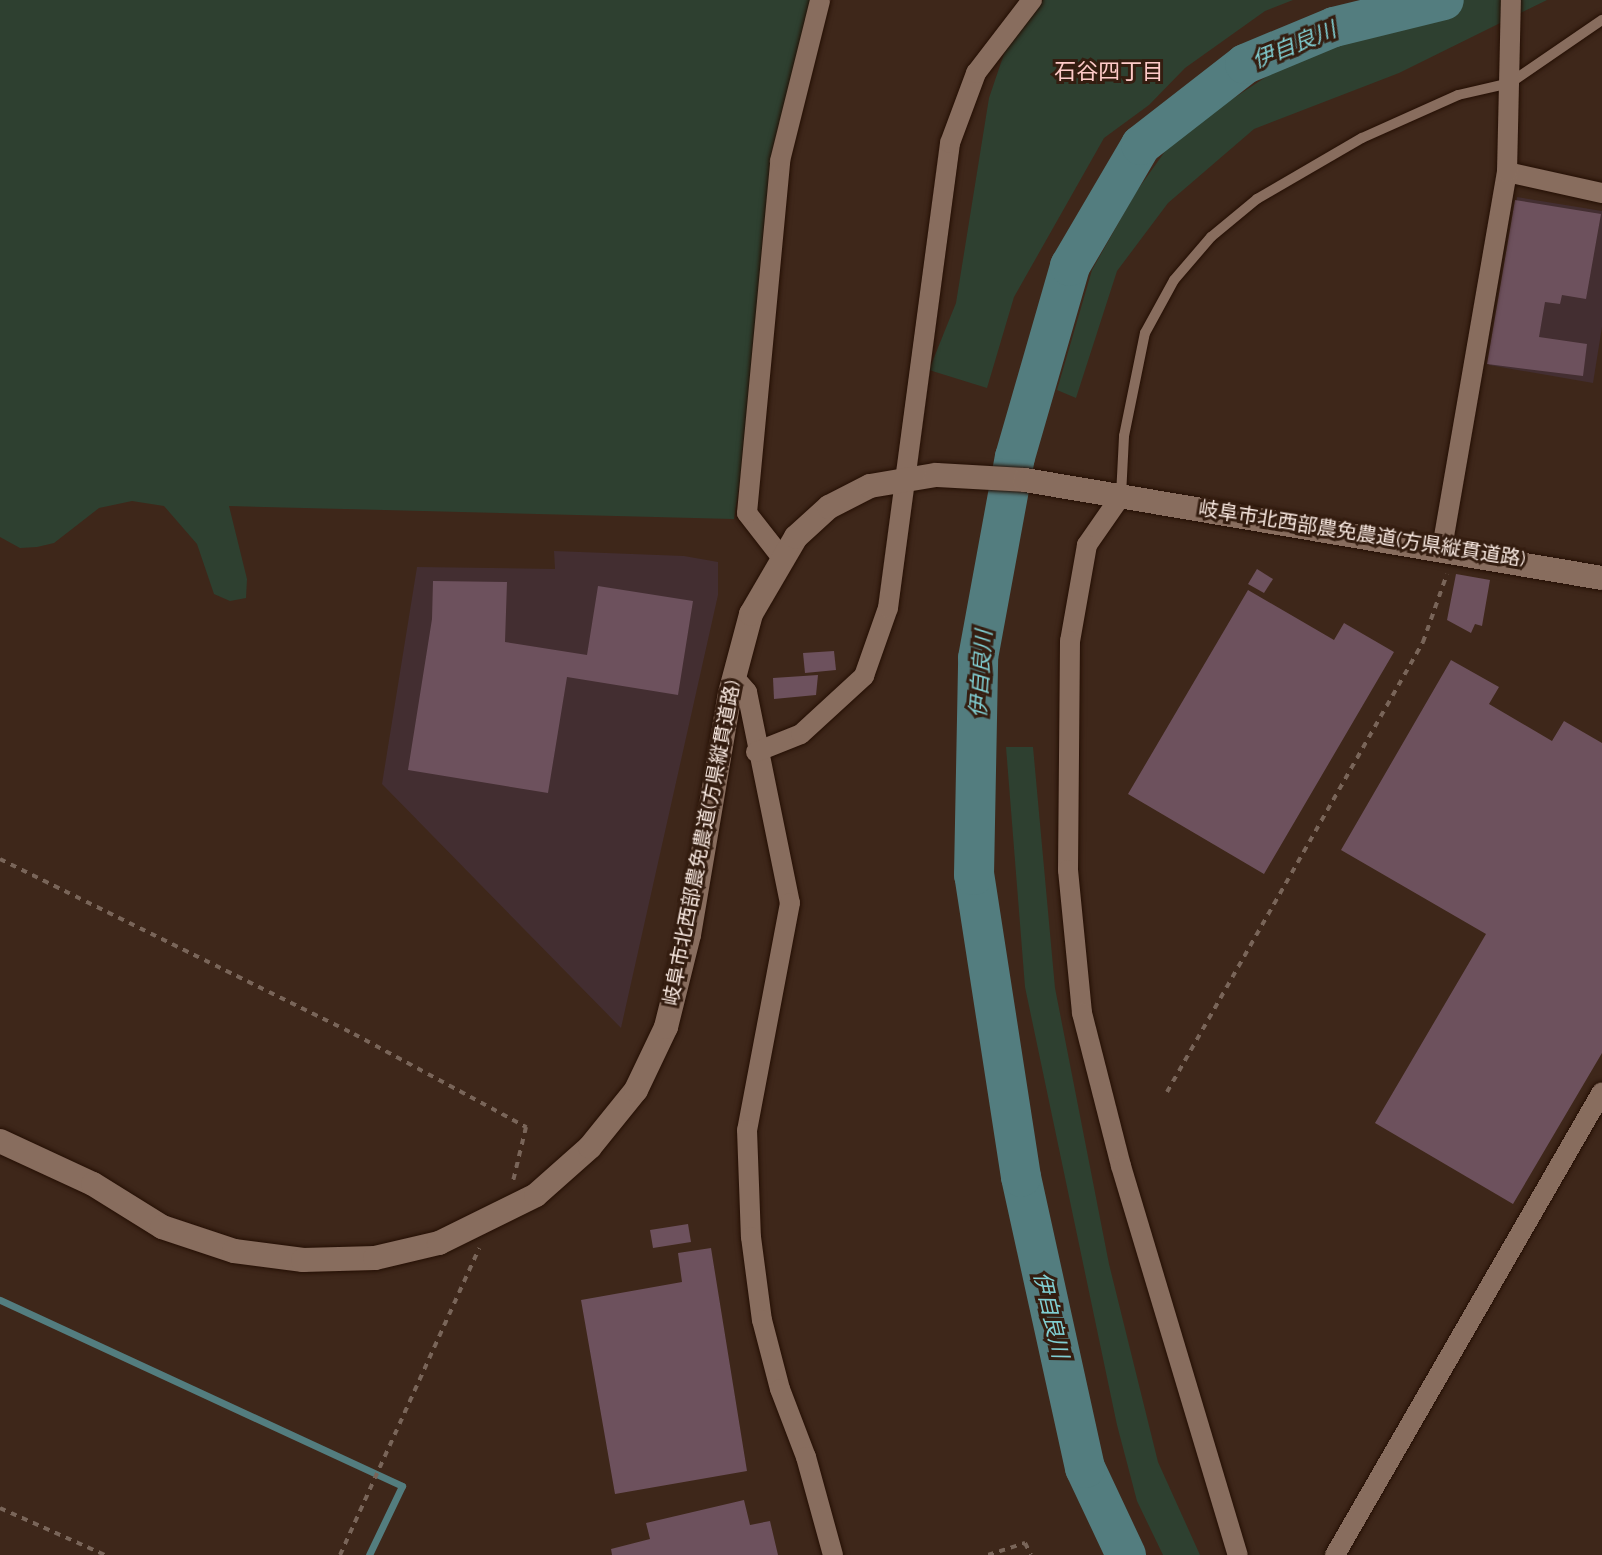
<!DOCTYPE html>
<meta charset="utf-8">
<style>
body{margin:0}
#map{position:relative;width:1602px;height:1555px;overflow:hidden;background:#3e271a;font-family:Raleway,"Noto Sans JP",sans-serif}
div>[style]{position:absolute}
.commercial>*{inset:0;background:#432e31}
.green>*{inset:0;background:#2e4030}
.stream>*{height:7px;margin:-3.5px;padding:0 3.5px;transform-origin:3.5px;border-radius:3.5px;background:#537d7f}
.river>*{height:40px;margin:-20px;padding:0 20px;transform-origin:20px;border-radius:20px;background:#537d7f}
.building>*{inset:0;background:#6d515d}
.path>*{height:4px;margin-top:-2px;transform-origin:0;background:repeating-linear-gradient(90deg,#796559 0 6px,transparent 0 12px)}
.roads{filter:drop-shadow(0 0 2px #240f04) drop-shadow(0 0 2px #240f04)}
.service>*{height:10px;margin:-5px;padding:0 5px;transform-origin:5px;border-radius:5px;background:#886d5e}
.minor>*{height:20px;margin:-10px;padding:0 10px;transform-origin:10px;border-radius:10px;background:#886d5e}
.tertiary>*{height:24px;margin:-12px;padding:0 12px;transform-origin:12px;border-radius:12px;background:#886d5e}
span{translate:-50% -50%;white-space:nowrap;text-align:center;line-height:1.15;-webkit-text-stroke:6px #341d10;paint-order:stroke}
.street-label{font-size:20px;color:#f8e8e0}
.water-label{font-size:22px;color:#81cfd3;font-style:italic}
.neighbourhood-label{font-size:22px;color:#fecac8}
</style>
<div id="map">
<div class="commercial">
<i style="clip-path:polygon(1517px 197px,1602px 211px,1602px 327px,1593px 383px,1489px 365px)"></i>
<i style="clip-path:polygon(554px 551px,684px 556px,718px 562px,718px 595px,621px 1028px,382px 784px,417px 567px,555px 569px)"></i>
</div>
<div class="green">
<i style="clip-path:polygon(0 0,815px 0,734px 519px,229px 506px,247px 579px,246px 598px,230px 601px,214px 594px,197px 544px,164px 506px,132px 501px,99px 508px,54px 543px,37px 547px,20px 548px,0 537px)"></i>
<i style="clip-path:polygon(1043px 0,1293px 0,1265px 11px,1185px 68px,1149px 105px,1104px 138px,1014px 297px,987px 388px,929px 370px,956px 303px,989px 98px,1008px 42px)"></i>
<i style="clip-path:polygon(1439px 0,1547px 0,1399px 73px,1254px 129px,1168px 203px,1117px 271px,1076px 398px,1057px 390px,1092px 270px,1136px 192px,1176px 136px,1310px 48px)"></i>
<i style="clip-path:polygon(1006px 747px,1033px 747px,1055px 988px,1109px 1264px,1158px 1462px,1200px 1555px,1163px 1555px,1137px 1501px,1117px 1425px,1025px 987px)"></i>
</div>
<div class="stream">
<i style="left:0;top:1300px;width:443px;rotate:24.8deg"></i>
<i style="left:402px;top:1486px;width:76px;rotate:115.6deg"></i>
</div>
<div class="river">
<i style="left:1126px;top:1555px;width:96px;rotate:-115.2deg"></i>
<i style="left:1085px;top:1468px;width:298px;rotate:-102.4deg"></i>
<i style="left:1021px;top:1177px;width:306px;rotate:-98.8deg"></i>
<i style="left:974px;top:875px;width:217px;rotate:-88.9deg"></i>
<i style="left:978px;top:658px;width:204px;rotate:-79.6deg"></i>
<i style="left:1015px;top:457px;width:199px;rotate:-73.9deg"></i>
<i style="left:1070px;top:266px;width:140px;rotate:-59.6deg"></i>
<i style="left:1141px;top:145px;width:132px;rotate:-37.9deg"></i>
<i style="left:1245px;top:64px;width:96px;rotate:-22.6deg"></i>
<i style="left:1334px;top:27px;width:113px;rotate:-13.8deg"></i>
</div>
<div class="building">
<i style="clip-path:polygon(1515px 200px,1601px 214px,1586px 299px,1562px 295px,1560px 304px,1545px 302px,1539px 337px,1587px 344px,1583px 376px,1487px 364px)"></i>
<i style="clip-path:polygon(1257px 569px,1273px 579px,1264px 593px,1248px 584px)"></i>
<i style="clip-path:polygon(1456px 574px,1490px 580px,1482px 626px,1475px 624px,1471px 633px,1447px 620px)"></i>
<i style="clip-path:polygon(433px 581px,507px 582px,505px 642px,587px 655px,598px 586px,693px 601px,678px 695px,567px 677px,548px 793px,408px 770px,432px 619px)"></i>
<i style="clip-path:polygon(1248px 590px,1334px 640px,1344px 623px,1394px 652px,1264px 874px,1128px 794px)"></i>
<i style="clip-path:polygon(834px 651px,836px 670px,805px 673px,803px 653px)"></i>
<i style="clip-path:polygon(1451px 660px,1499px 687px,1489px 704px,1552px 741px,1564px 721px,1602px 743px,1602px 1053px,1513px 1204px,1375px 1123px,1486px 934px,1341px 850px)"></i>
<i style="clip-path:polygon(818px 675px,816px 695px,774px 699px,773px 678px)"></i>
<i style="clip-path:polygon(688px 1224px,691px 1242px,653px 1248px,650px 1230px)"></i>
<i style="clip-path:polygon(711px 1248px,747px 1471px,615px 1494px,581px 1300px,682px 1282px,678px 1253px)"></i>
<i style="clip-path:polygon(744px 1500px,750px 1525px,770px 1521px,778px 1555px,612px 1555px,611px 1549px,650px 1539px,646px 1523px)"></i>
</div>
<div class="path">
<i style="left:0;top:859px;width:395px;rotate:26.3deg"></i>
<i style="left:354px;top:1034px;width:196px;rotate:28.4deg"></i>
<i style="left:526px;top:1127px;width:56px;rotate:103.5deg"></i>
<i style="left:1167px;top:1092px;width:518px;rotate:-60.36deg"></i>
<i style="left:1423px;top:642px;width:72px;rotate:-70.6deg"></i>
<i style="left:0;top:1508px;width:115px;rotate:24.1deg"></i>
<i style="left:340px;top:1555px;width:337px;rotate:-65.6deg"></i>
<i style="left:988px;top:1555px;width:39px;rotate:-18deg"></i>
<i style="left:1025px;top:1543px;width:13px;rotate:63deg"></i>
</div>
<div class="roads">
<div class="service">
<i style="left:1121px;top:496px;width:60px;rotate:-87.1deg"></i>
<i style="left:1124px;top:436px;width:105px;rotate:-78.5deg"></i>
<i style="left:1145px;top:333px;width:60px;rotate:-61.3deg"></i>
<i style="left:1174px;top:280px;width:57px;rotate:-49.3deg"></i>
<i style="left:1211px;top:237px;width:60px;rotate:-39.6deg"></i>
<i style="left:1257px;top:199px;width:121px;rotate:-30.2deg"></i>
<i style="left:1362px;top:138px;width:105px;rotate:-24.1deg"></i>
<i style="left:1458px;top:95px;width:53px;rotate:-13deg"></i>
<i style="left:1510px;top:83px;width:112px;rotate:-34.4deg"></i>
</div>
<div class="minor">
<i style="left:1507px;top:172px;width:97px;rotate:12.5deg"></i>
<i style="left:1121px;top:496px;width:60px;rotate:124.8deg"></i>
<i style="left:1087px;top:545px;width:97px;rotate:100deg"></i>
<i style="left:1070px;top:641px;width:229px;rotate:90.5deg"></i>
<i style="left:1068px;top:870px;width:144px;rotate:84.4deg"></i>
<i style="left:1082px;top:1013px;width:158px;rotate:75.7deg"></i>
<i style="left:1121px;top:1166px;width:406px;rotate:73.3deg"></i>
<i style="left:1442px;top:548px;width:382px;rotate:-80.2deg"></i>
<i style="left:1507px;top:172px;width:172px;rotate:-88.7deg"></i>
<i style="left:782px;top:558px;width:57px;rotate:-127.9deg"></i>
<i style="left:747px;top:513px;width:354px;rotate:-84.6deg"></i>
<i style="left:780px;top:161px;width:166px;rotate:-76deg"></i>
<i style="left:734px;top:677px;width:20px;rotate:49deg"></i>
<i style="left:747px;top:692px;width:215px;rotate:78.5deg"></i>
<i style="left:790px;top:903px;width:231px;rotate:100.7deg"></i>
<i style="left:747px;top:1130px;width:107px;rotate:87.9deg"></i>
<i style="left:751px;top:1237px;width:84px;rotate:82.5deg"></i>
<i style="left:762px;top:1320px;width:71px;rotate:75.4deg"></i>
<i style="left:780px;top:1389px;width:73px;rotate:69.1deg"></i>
<i style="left:806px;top:1457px;width:102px;rotate:74.6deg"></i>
<i style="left:756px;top:752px;width:48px;rotate:-21.8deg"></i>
<i style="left:801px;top:734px;width:86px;rotate:-42.6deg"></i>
<i style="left:864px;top:676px;width:72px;rotate:-70.6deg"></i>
<i style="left:888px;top:608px;width:469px;rotate:-82.4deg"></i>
<i style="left:950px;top:143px;width:75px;rotate:-69.6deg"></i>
<i style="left:976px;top:73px;width:92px;rotate:-52.5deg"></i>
<i style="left:1335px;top:1555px;width:534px;rotate:-60.03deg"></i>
</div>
<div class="tertiary">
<i style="left:0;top:1141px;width:102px;rotate:24.8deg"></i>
<i style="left:93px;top:1184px;width:81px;rotate:31.9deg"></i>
<i style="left:162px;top:1227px;width:76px;rotate:18.4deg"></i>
<i style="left:234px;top:1251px;width:70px;rotate:7.4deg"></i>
<i style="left:303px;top:1260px;width:72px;rotate:-1.6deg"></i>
<i style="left:375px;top:1258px;width:66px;rotate:-13.2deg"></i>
<i style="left:439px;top:1243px;width:108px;rotate:-26.3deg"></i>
<i style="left:536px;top:1195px;width:72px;rotate:-41.6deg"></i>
<i style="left:590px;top:1147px;width:73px;rotate:-51.1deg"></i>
<i style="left:636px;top:1090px;width:70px;rotate:-64.5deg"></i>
<i style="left:666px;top:1027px;width:95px;rotate:-76deg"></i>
<i style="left:689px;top:935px;width:245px;rotate:-80.4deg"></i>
<i style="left:730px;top:693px;width:82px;rotate:-75.1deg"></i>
<i style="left:751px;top:614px;width:89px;rotate:-59.7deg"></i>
<i style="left:796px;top:537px;width:45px;rotate:-42.3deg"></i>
<i style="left:829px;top:507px;width:46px;rotate:-27.1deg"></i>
<i style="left:870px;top:486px;width:67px;rotate:-9.5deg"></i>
<i style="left:936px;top:475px;width:89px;rotate:3.2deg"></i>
<i style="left:1025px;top:480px;width:585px;rotate:9.64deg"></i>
</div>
</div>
<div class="street-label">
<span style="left:1362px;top:534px;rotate:9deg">岐阜市北西部農免農道(方県縦貫道路)</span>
<span style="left:702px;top:843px;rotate:-79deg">岐阜市北西部農免農道(方県縦貫道路)</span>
</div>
<div class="water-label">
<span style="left:1294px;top:45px;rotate:-22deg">伊自良川</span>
<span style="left:981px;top:674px;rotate:-86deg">伊自良川</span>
<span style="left:1051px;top:1315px;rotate:77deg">伊自良川</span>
</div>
<div class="neighbourhood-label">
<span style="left:1109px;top:72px">石谷四丁目</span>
</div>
</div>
